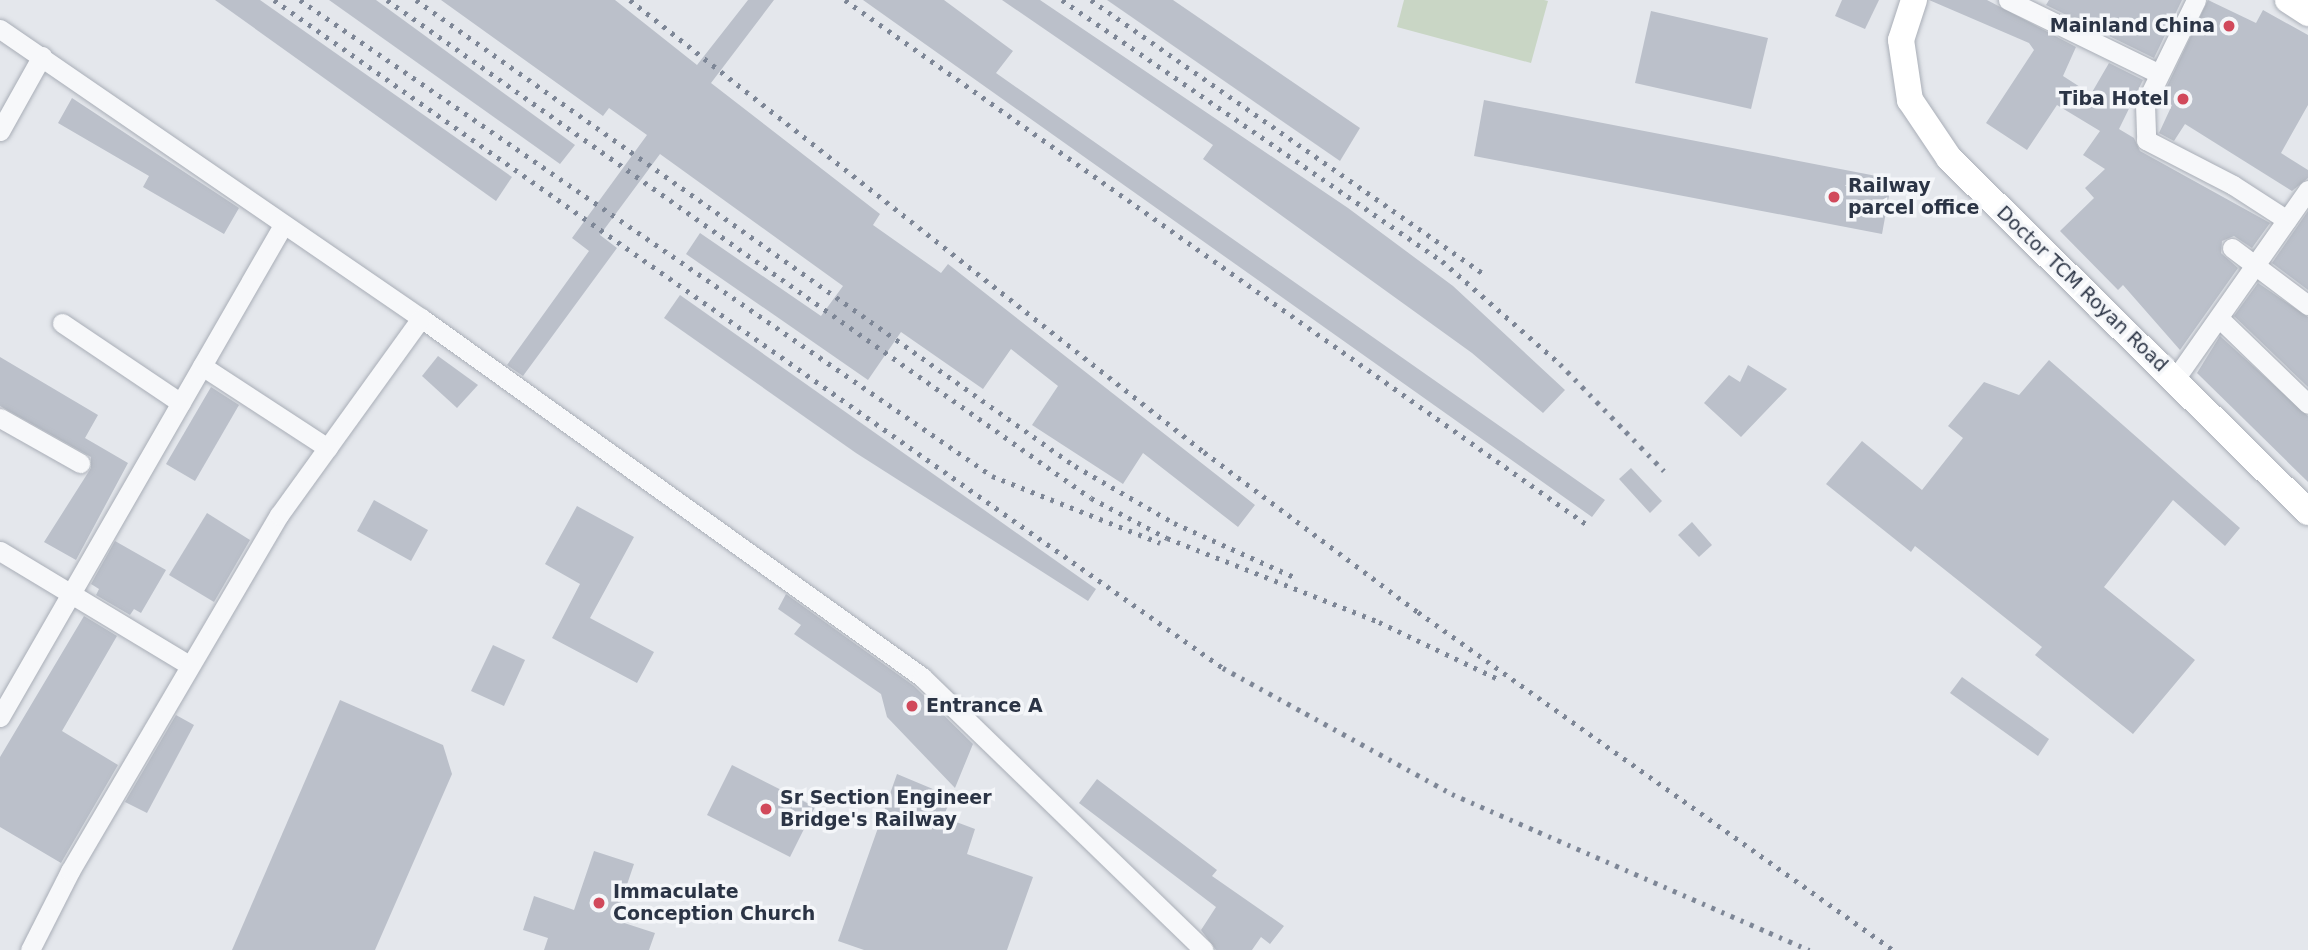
<!DOCTYPE html>
<style>
body{margin:0}
#map{position:relative;width:2308px;height:950px;overflow:hidden;background:#e4e7ec;font-family:"DejaVu Sans",sans-serif}
div>[style]{position:absolute}
.green>*{inset:0;background:#c9d6c5}
.building>*{inset:0;background:#bbc0ca}
.roads{filter:drop-shadow(0 0 2px #a9aeb7) drop-shadow(0 0 2px #a9aeb7)}
.minor>*{height:19px;margin:-9.5px;padding:0 9.5px;transform-origin:9.5px;border-radius:9.5px;background:#f7f8fa}
.secondary>*{height:26px;margin:-13px;padding:0 13px;transform-origin:13px;border-radius:13px;background:#fff}
.rail>*{height:5px;margin-top:-2.5px;transform-origin:0;background:repeating-linear-gradient(90deg,#7d8696 0 3.5px,transparent 0 10.5px)}
.dots>*{width:19px;height:19px;translate:-50% -50%;box-sizing:border-box;border:4px solid #f4f6f9;border-radius:50%}
span{translate:-50% -50%;white-space:nowrap;text-align:center;line-height:1.15;-webkit-text-stroke:7px #f4f6f9;paint-order:stroke}
.poi-label{font-size:19px;color:#2b3445;font-weight:700}
.right{translate:-100% -50%;text-align:right}
.left{translate:0 -50%;text-align:left}
.street-label{font-size:19px;color:#2b3445}
</style>
<div id="map">
<div class="green">
<i style="clip-path:polygon(1404px 0,1544px 0,1548px 1px,1531px 63px,1397px 27px)"></i>
</div>
<div class="building">
<i style="clip-path:polygon(215px 0,260px 0,512px 177px,496px 201px)"></i>
<i style="clip-path:polygon(329px 0,376px 0,575px 145px,560px 164px)"></i>
<i style="clip-path:polygon(441px 0,615px 0,697px 65px,748px 0,774px 0,711px 83px,880px 214px,873px 225px,941px 273px,948px 264px,1255px 505px,1238px 527px,1143px 453px,1123px 484px,1032px 425px,1058px 386px,1011px 349px,983px 389px,901px 332px,868px 380px,686px 254px,700px 233px,821px 316px,843px 286px,660px 154px,600px 235px,617px 248px,523px 376px,507px 365px,589px 251px,572px 238px,647px 135px,609px 108px,603px 116px)"></i>
<i style="clip-path:polygon(863px 0,944px 0,1013px 51px,996px 73px,1605px 500px,1592px 517px)"></i>
<i style="clip-path:polygon(1002px 0,1040px 0,1348px 208px,1453px 286px,1565px 390px,1543px 413px,1472px 353px,1203px 159px,1213px 145px)"></i>
<i style="clip-path:polygon(1107px 0,1173px 0,1360px 128px,1340px 161px)"></i>
<i style="clip-path:polygon(1842px 0,1879px 0,1865px 29px,1835px 16px)"></i>
<i style="clip-path:polygon(1929px 0,1987px 0,2076px 47px,2063px 76px,2091px 94px,2109px 63px,2143px 80px,2119px 129px,2134px 138px,2140px 151px,2270px 223px,2252px 248px,2234px 236px,2222px 241px,2221px 253px,2238px 268px,2180px 350px,2123px 285px,2118px 290px,2060px 231px,2094px 198px,2085px 188px,2105px 169px,2083px 155px,2100px 131px,2057px 105px,2027px 150px,1986px 123px,2034px 50px,2029px 43px)"></i>
<i style="clip-path:polygon(2049px 0,2182px 0,2154px 58px,2046px 5px)"></i>
<i style="clip-path:polygon(2208px 0,2256px 23px,2263px 10px,2308px 35px,2308px 105px,2281px 153px,2308px 170px,2308px 178px,2292px 191px,2185px 124px,2174px 141px,2159px 133px,2172px 105px,2161px 99px)"></i>
<i style="clip-path:polygon(1651px 11px,1768px 38px,1751px 109px,1635px 83px)"></i>
<i style="clip-path:polygon(72px 98px,239px 208px,224px 234px,143px 187px,149px 176px,58px 123px)"></i>
<i style="clip-path:polygon(1484px 100px,1892px 179px,1882px 234px,1474px 156px)"></i>
<i style="clip-path:polygon(2308px 211px,2308px 290px,2272px 263px)"></i>
<i style="clip-path:polygon(2258px 283px,2308px 317px,2308px 387px,2234px 316px)"></i>
<i style="clip-path:polygon(680px 295px,1096px 589px,1088px 601px,856px 453px,664px 318px)"></i>
<i style="clip-path:polygon(2220px 336px,2308px 416px,2308px 482px,2197px 373px)"></i>
<i style="clip-path:polygon(438px 356px,478px 385px,457px 408px,422px 376px)"></i>
<i style="clip-path:polygon(0 357px,98px 415px,85px 438px,128px 463px,76px 560px,44px 542px,91px 468px,91px 457px,0 406px)"></i>
<i style="clip-path:polygon(2049px 360px,2240px 528px,2225px 546px,2173px 500px,2104px 587px,2195px 660px,2133px 734px,2035px 655px,2042px 647px,1915px 546px,1911px 552px,1826px 484px,1862px 441px,1922px 490px,1963px 438px,1948px 426px,1984px 382px,2019px 395px)"></i>
<i style="clip-path:polygon(1748px 365px,1787px 389px,1741px 437px,1704px 403px,1729px 375px,1740px 382px)"></i>
<i style="clip-path:polygon(211px 387px,239px 405px,195px 481px,166px 464px)"></i>
<i style="clip-path:polygon(1631px 468px,1662px 501px,1650px 513px,1619px 479px)"></i>
<i style="clip-path:polygon(374px 500px,428px 530px,411px 561px,357px 531px)"></i>
<i style="clip-path:polygon(577px 506px,634px 537px,590px 618px,654px 652px,637px 683px,552px 638px,580px 584px,545px 564px)"></i>
<i style="clip-path:polygon(207px 513px,250px 540px,214px 602px,169px 575px)"></i>
<i style="clip-path:polygon(1692px 522px,1712px 545px,1699px 557px,1678px 535px)"></i>
<i style="clip-path:polygon(115px 541px,166px 570px,141px 613px,134px 609px,130px 615px,96px 595px,99px 589px,91px 584px)"></i>
<i style="clip-path:polygon(786px 594px,914px 686px,973px 744px,955px 788px,887px 717px,881px 694px,794px 634px,801px 625px,778px 609px)"></i>
<i style="clip-path:polygon(84px 616px,117px 636px,62px 731px,118px 765px,61px 863px,0 827px,0 757px)"></i>
<i style="clip-path:polygon(493px 645px,525px 660px,504px 706px,471px 691px)"></i>
<i style="clip-path:polygon(1962px 677px,2049px 739px,2038px 756px,1950px 693px)"></i>
<i style="clip-path:polygon(340px 700px,443px 745px,452px 774px,375px 950px,232px 950px)"></i>
<i style="clip-path:polygon(176px 715px,194px 725px,147px 813px,125px 802px)"></i>
<i style="clip-path:polygon(732px 765px,815px 807px,790px 857px,707px 815px)"></i>
<i style="clip-path:polygon(897px 774px,952px 797px,943px 817px,975px 829px,967px 854px,1033px 877px,1007px 950px,864px 950px,838px 941px)"></i>
<i style="clip-path:polygon(1097px 779px,1217px 870px,1212px 876px,1284px 926px,1270px 944px,1261px 937px,1252px 950px,1216px 950px,1201px 930px,1216px 907px,1079px 803px)"></i>
<i style="clip-path:polygon(594px 851px,634px 864px,615px 920px,655px 933px,649px 950px,544px 950px,548px 938px,523px 930px,534px 896px,574px 910px)"></i>
</div>
<div class="roads">
<div class="minor">
<i style="left:2008px;top:0;width:167px;rotate:26deg"></i>
<i style="left:2196px;top:0;width:116px;rotate:116.1deg"></i>
<i style="left:2145px;top:104px;width:36px;rotate:88deg"></i>
<i style="left:2146px;top:140px;width:98px;rotate:27.3deg"></i>
<i style="left:2233px;top:185px;width:64px;rotate:32.9deg"></i>
<i style="left:0;top:29px;width:511px;rotate:34.47deg"></i>
<i style="left:421px;top:318px;width:616px;rotate:35.62deg"></i>
<i style="left:922px;top:677px;width:392px;rotate:44.1deg"></i>
<i style="left:0;top:131px;width:86px;rotate:-60.8deg"></i>
<i style="left:2232px;top:248px;width:95px;rotate:36.9deg"></i>
<i style="left:2220px;top:319px;width:122px;rotate:44deg"></i>
<i style="left:62px;top:323px;width:143px;rotate:33.9deg"></i>
<i style="left:202px;top:366px;width:150px;rotate:33.1deg"></i>
<i style="left:2175px;top:379px;width:231px;rotate:-54.9deg"></i>
<i style="left:0;top:418px;width:92px;rotate:29.4deg"></i>
<i style="left:0;top:551px;width:221px;rotate:31.1deg"></i>
<i style="left:0;top:717px;width:568px;rotate:-60.09deg"></i>
<i style="left:30px;top:950px;width:89px;rotate:-63.1deg"></i>
<i style="left:70px;top:871px;width:413px;rotate:-59.6deg"></i>
<i style="left:279px;top:515px;width:243px;rotate:-54.2deg"></i>
</div>
<div class="secondary">
<i style="left:1914px;top:0;width:42px;rotate:108deg"></i>
<i style="left:1901px;top:40px;width:61px;rotate:81.5deg"></i>
<i style="left:1910px;top:100px;width:70px;rotate:56.1deg"></i>
<i style="left:1949px;top:158px;width:504px;rotate:44.6deg"></i>
<i style="left:2288px;top:0;width:24px;rotate:33deg"></i>
</div>
</div>
<div class="rail">
<i style="left:274px;top:0;width:1161px;rotate:35.14deg"></i>
<i style="left:1223px;top:668px;width:261px;rotate:28.8deg"></i>
<i style="left:1452px;top:794px;width:390px;rotate:23.6deg"></i>
<i style="left:300px;top:0;width:840px;rotate:34.52deg"></i>
<i style="left:992px;top:476px;width:181px;rotate:21.7deg"></i>
<i style="left:387px;top:0;width:862px;rotate:35.28deg"></i>
<i style="left:1091px;top:498px;width:86px;rotate:27.8deg"></i>
<i style="left:1167px;top:538px;width:228px;rotate:21.6deg"></i>
<i style="left:1379px;top:622px;width:132px;rotate:25.6deg"></i>
<i style="left:416px;top:0;width:807px;rotate:35.27deg"></i>
<i style="left:1075px;top:466px;width:114px;rotate:29.9deg"></i>
<i style="left:1174px;top:523px;width:132px;rotate:24.2deg"></i>
<i style="left:630px;top:0;width:731px;rotate:38.22deg"></i>
<i style="left:1204px;top:452px;width:267px;rotate:36.8deg"></i>
<i style="left:1418px;top:612px;width:583px;rotate:35.43deg"></i>
<i style="left:845px;top:0;width:908px;rotate:35.27deg"></i>
<i style="left:1062px;top:0;width:461px;rotate:34.5deg"></i>
<i style="left:1442px;top:261px;width:157px;rotate:41.1deg"></i>
<i style="left:1560px;top:364px;width:149px;rotate:45.8deg"></i>
<i style="left:1091px;top:0;width:477px;rotate:34.9deg"></i>
</div>
<div class="dots">
<i style="left:2229px;top:26px;background:#d1495b"></i>
<i style="left:2183px;top:99px;background:#d1495b"></i>
<i style="left:1834px;top:197px;background:#d1495b"></i>
<i style="left:912px;top:706px;background:#d1495b"></i>
<i style="left:766px;top:809px;background:#d1495b"></i>
<i style="left:599px;top:903px;background:#d1495b"></i>
</div>
<div class="poi-label">
<span class="right" style="left:2215px;top:26px">Mainland China</span>
<span class="right" style="left:2169px;top:99px">Tiba Hotel</span>
<span class="left" style="left:1848px;top:197px">Railway<br>parcel office</span>
<span class="left" style="left:926px;top:706px">Entrance A</span>
<span class="left" style="left:780px;top:809px">Sr Section Engineer<br>Bridge's Railway</span>
<span class="left" style="left:613px;top:903px">Immaculate<br>Conception Church</span>
</div>
<div class="street-label">
<span style="left:2082px;top:289px;rotate:44deg">Doctor TCM Royan Road</span>
</div>
</div>
